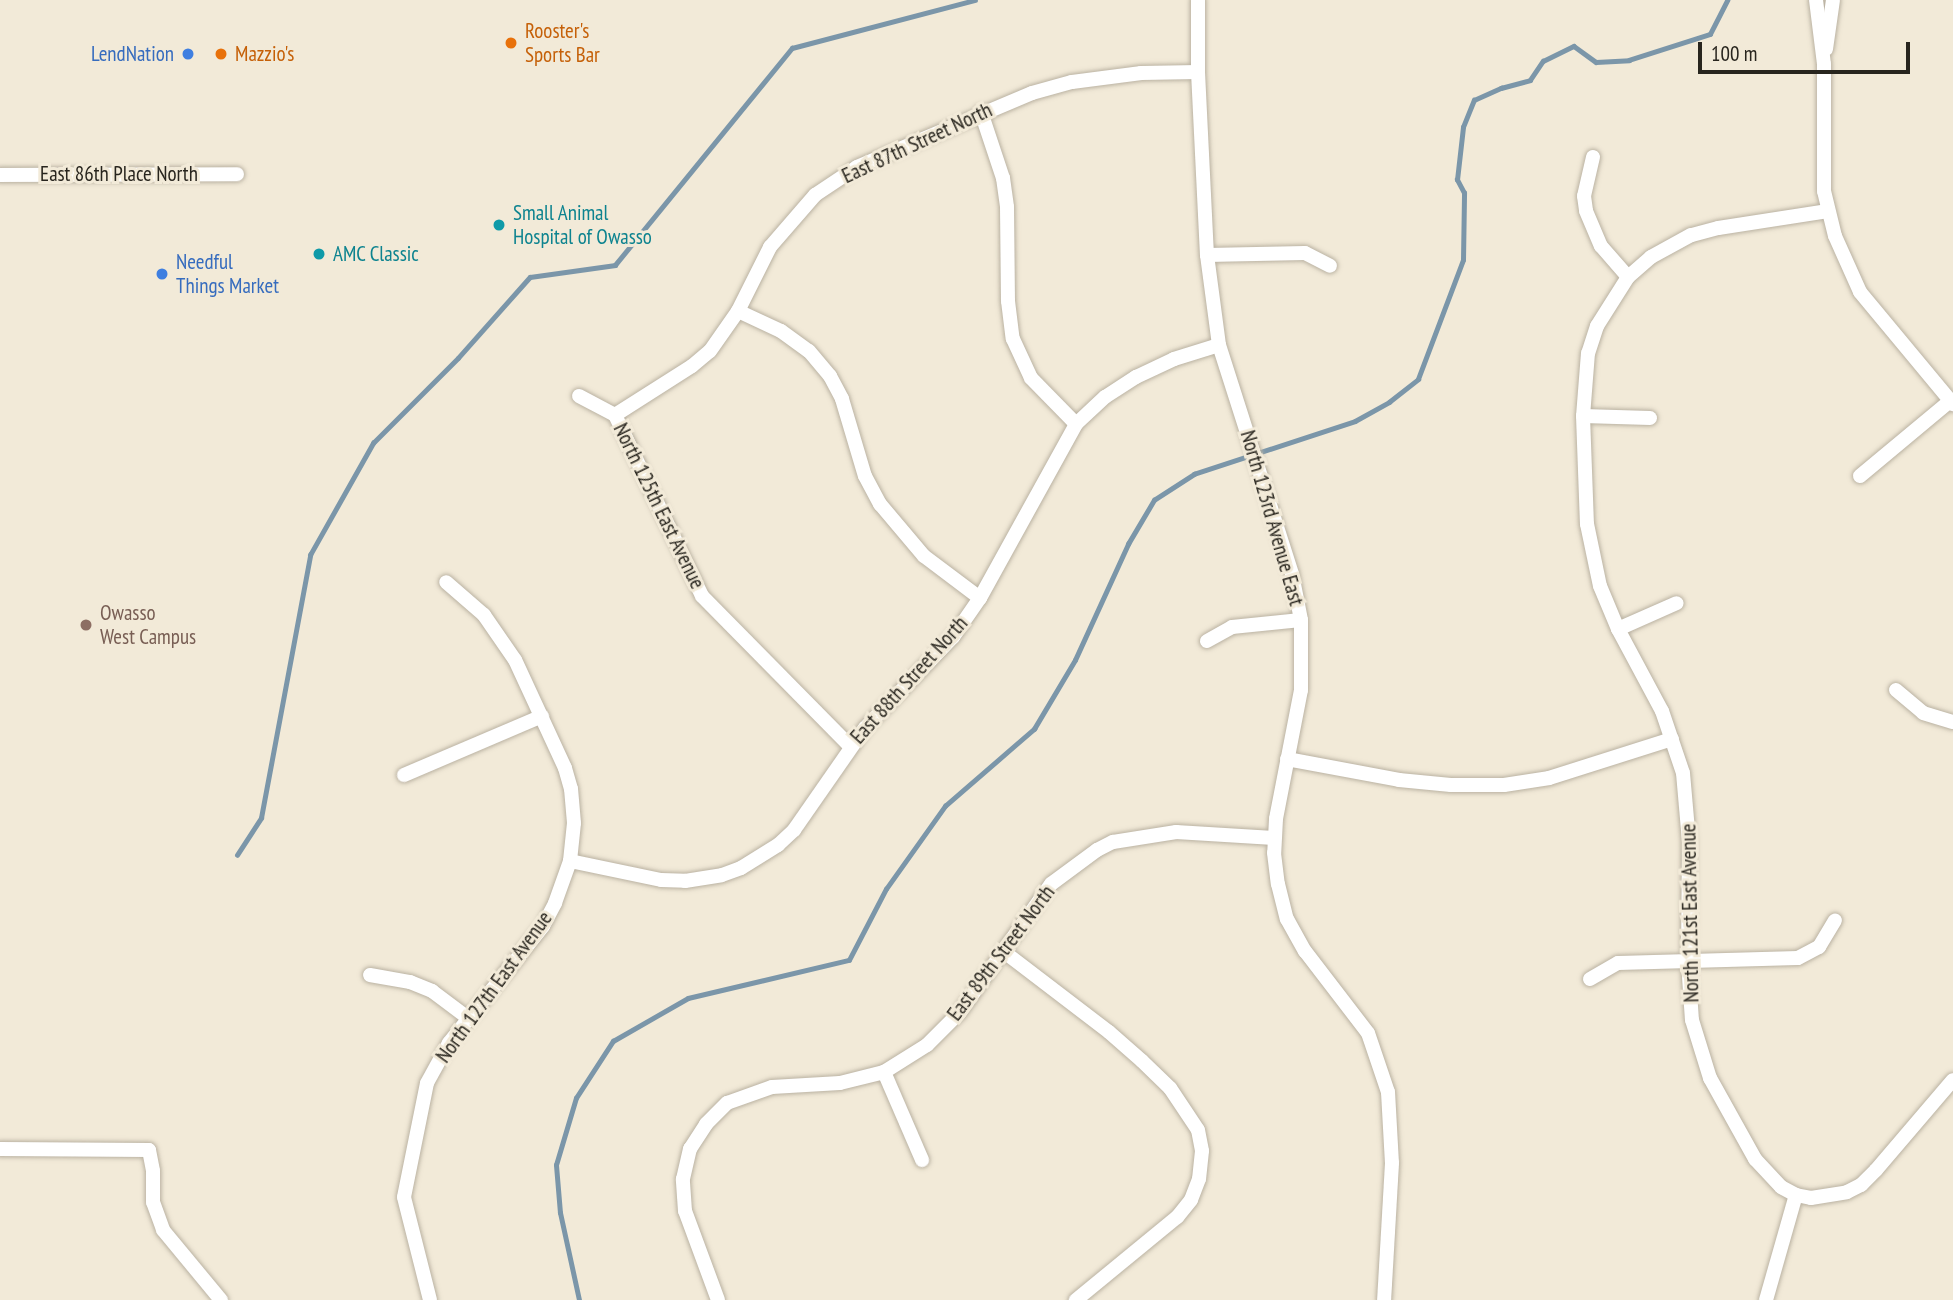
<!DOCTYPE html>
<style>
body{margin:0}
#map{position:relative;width:1953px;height:1300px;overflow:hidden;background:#f2ead8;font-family:"PT Sans Narrow",sans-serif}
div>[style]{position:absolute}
.stream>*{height:4.5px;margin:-2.25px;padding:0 2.25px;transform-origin:2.25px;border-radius:2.25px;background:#7b96a9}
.roads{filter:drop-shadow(0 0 2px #bab2a2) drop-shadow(0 0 2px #bab2a2)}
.minor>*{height:14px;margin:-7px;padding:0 7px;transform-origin:7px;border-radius:7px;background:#fff}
.dots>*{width:19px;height:19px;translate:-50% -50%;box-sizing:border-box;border:4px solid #f2ead8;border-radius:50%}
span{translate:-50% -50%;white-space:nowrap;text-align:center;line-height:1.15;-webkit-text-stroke:6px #f2ead8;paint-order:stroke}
.food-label{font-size:21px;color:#c56008}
.left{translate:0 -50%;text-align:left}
.shop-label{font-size:21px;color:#366cbe}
.right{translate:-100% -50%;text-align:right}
.street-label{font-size:21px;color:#28251e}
.culture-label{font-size:21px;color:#0d838f}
.education-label{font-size:21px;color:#785e54}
.scale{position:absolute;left:1698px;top:42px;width:212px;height:32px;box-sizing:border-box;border:4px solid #28251e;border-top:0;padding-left:9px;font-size:21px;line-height:24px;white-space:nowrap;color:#28251e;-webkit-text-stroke:5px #f2ead8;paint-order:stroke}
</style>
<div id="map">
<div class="stream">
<i style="left:237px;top:855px;width:44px;rotate:-57deg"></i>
<i style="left:261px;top:818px;width:268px;rotate:-79.4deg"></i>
<i style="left:310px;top:555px;width:129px;rotate:-60.6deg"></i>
<i style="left:373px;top:443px;width:120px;rotate:-45deg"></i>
<i style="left:458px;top:358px;width:108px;rotate:-48.4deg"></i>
<i style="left:530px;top:277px;width:86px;rotate:-8deg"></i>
<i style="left:615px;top:265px;width:280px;rotate:-50.8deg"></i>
<i style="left:792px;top:48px;width:189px;rotate:-14.7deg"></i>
<i style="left:579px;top:1300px;width:89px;rotate:-102.3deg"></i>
<i style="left:560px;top:1213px;width:48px;rotate:-94.8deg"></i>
<i style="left:556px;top:1165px;width:70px;rotate:-73.4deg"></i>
<i style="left:576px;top:1098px;width:68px;rotate:-57deg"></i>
<i style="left:613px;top:1041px;width:86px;rotate:-29.8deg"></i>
<i style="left:688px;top:998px;width:165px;rotate:-13.3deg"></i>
<i style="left:849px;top:960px;width:80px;rotate:-62.5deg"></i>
<i style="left:886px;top:889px;width:102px;rotate:-54.6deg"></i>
<i style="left:945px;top:806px;width:118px;rotate:-40.9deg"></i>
<i style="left:1034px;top:729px;width:80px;rotate:-59.3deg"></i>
<i style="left:1075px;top:660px;width:128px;rotate:-65.4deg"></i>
<i style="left:1128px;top:544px;width:51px;rotate:-59.4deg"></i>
<i style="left:1154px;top:500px;width:48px;rotate:-33deg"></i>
<i style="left:1194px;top:474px;width:169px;rotate:-18.2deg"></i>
<i style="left:1355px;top:421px;width:39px;rotate:-29deg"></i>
<i style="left:1389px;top:402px;width:37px;rotate:-38deg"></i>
<i style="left:1418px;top:379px;width:127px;rotate:-69.3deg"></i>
<i style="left:1463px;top:260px;width:67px;rotate:-89.1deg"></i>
<i style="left:1464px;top:193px;width:15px;rotate:-118deg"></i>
<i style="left:1457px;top:180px;width:53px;rotate:-83.5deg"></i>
<i style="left:1463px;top:127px;width:29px;rotate:-68deg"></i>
<i style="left:1474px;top:100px;width:30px;rotate:-24deg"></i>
<i style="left:1501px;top:88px;width:30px;rotate:-15deg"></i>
<i style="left:1530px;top:80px;width:23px;rotate:-56deg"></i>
<i style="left:1543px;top:61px;width:34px;rotate:-26deg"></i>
<i style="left:1574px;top:46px;width:27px;rotate:36deg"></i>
<i style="left:1596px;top:62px;width:33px;rotate:-3deg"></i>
<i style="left:1629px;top:60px;width:85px;rotate:-17.8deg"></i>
<i style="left:1710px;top:34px;width:38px;rotate:-63deg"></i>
</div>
<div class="roads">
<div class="minor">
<i style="left:1198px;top:0;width:72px;rotate:90deg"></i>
<i style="left:1198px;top:72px;width:183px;rotate:87.2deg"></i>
<i style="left:1207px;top:255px;width:91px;rotate:82.4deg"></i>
<i style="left:1219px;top:345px;width:240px;rotate:72.3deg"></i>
<i style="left:1292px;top:574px;width:47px;rotate:78.9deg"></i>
<i style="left:1301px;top:620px;width:70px;rotate:90deg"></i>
<i style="left:1301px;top:690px;width:131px;rotate:101deg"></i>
<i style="left:1276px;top:819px;width:34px;rotate:93deg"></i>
<i style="left:1274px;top:853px;width:31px;rotate:83deg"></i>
<i style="left:1278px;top:884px;width:36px;rotate:76deg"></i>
<i style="left:1287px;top:919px;width:37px;rotate:61deg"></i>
<i style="left:1305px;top:951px;width:103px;rotate:52.5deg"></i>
<i style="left:1368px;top:1033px;width:62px;rotate:71.3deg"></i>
<i style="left:1388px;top:1092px;width:71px;rotate:86.8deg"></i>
<i style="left:1392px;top:1163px;width:137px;rotate:93.3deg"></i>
<i style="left:1816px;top:0;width:64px;rotate:82.9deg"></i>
<i style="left:1824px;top:64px;width:127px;rotate:90deg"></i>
<i style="left:1824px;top:191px;width:46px;rotate:76.3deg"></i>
<i style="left:1835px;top:236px;width:61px;rotate:65.9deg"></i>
<i style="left:1860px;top:292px;width:146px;rotate:50.3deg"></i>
<i style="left:1826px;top:49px;width:49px;rotate:-81.9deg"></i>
<i style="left:981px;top:112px;width:70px;rotate:71.6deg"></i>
<i style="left:1003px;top:178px;width:29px;rotate:82deg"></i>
<i style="left:1007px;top:207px;width:94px;rotate:89.4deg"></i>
<i style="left:1008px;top:301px;width:38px;rotate:83deg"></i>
<i style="left:1013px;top:339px;width:43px;rotate:65.2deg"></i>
<i style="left:1031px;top:378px;width:64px;rotate:45.6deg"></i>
<i style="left:1593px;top:157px;width:40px;rotate:103deg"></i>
<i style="left:1584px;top:196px;width:15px;rotate:82deg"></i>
<i style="left:1586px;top:211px;width:38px;rotate:67deg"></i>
<i style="left:1601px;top:246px;width:41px;rotate:48.9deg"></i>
<i style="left:0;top:175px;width:237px;rotate:-0.2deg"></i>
<i style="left:1828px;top:211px;width:111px;rotate:171.2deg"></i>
<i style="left:1718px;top:228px;width:28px;rotate:165deg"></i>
<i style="left:1691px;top:235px;width:46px;rotate:151.2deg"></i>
<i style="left:1651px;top:257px;width:30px;rotate:139deg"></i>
<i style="left:1628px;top:277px;width:58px;rotate:122.3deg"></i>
<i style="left:1597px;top:326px;width:28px;rotate:108deg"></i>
<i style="left:1588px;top:353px;width:63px;rotate:94.5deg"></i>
<i style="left:1583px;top:416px;width:108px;rotate:87.9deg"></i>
<i style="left:1587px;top:524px;width:63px;rotate:78.2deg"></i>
<i style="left:1600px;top:586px;width:47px;rotate:67.3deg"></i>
<i style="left:1618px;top:629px;width:93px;rotate:61.8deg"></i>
<i style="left:1662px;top:711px;width:65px;rotate:71.3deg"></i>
<i style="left:1683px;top:773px;width:69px;rotate:85deg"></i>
<i style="left:1689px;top:842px;width:120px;rotate:90.5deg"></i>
<i style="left:1688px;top:962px;width:58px;rotate:86.1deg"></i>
<i style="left:1692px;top:1020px;width:61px;rotate:72.8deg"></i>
<i style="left:1710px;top:1078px;width:93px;rotate:60.9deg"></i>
<i style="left:1755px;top:1159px;width:38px;rotate:47deg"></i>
<i style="left:1781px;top:1187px;width:17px;rotate:28deg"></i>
<i style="left:1796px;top:1195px;width:15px;rotate:11deg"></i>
<i style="left:1811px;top:1198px;width:36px;rotate:-9deg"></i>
<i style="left:1847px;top:1192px;width:16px;rotate:-27deg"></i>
<i style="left:1861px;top:1185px;width:21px;rotate:-45deg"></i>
<i style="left:1876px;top:1170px;width:118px;rotate:-49.5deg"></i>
<i style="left:1207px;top:255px;width:98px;rotate:-1.2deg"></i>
<i style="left:1305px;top:253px;width:28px;rotate:27deg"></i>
<i style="left:738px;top:311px;width:47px;rotate:24.9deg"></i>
<i style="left:781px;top:331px;width:34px;rotate:36deg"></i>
<i style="left:809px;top:351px;width:33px;rotate:50deg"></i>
<i style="left:830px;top:376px;width:26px;rotate:62deg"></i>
<i style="left:842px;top:399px;width:80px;rotate:73.4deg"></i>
<i style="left:865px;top:476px;width:32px;rotate:62deg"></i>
<i style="left:880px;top:504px;width:68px;rotate:49.8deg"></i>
<i style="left:924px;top:556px;width:70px;rotate:36.9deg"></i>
<i style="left:579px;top:396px;width:41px;rotate:27.8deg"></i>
<i style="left:615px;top:415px;width:201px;rotate:64.3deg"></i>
<i style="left:702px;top:596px;width:211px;rotate:45.4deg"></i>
<i style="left:615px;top:415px;width:91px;rotate:-32.5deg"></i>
<i style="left:692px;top:366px;width:23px;rotate:-40deg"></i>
<i style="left:710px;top:351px;width:49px;rotate:-55deg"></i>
<i style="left:738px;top:311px;width:72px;rotate:-63.4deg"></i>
<i style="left:770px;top:247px;width:69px;rotate:-49.1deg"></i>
<i style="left:815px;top:195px;width:50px;rotate:-33.7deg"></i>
<i style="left:857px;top:167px;width:190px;rotate:-22.9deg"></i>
<i style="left:1032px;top:93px;width:41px;rotate:-15.4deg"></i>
<i style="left:1072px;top:82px;width:70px;rotate:-7.4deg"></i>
<i style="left:1141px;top:73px;width:57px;rotate:-1deg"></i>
<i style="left:1583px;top:416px;width:67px;rotate:1.7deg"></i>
<i style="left:1860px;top:476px;width:117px;rotate:-39.8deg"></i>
<i style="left:1618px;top:629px;width:64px;rotate:-23.8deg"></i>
<i style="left:1207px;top:641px;width:29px;rotate:-29deg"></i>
<i style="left:1232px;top:627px;width:69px;rotate:-5.8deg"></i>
<i style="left:1896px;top:690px;width:35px;rotate:40deg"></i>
<i style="left:1923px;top:713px;width:31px;rotate:17deg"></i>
<i style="left:1287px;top:759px;width:114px;rotate:10.6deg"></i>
<i style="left:1399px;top:780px;width:52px;rotate:5.5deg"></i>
<i style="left:1451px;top:785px;width:53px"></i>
<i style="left:1504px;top:785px;width:46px;rotate:-8.8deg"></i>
<i style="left:1549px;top:778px;width:129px;rotate:-17.6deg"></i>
<i style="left:404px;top:775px;width:150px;rotate:-23.1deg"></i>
<i style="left:570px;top:861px;width:93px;rotate:11.8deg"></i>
<i style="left:661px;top:880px;width:24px;rotate:2deg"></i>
<i style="left:685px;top:881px;width:37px;rotate:-9deg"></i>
<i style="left:722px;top:875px;width:20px;rotate:-20deg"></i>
<i style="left:741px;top:868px;width:44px;rotate:-31.9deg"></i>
<i style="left:778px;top:845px;width:22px;rotate:-43deg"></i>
<i style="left:794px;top:830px;width:124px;rotate:-55.2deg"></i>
<i style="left:865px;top:728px;width:127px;rotate:-46deg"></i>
<i style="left:953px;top:637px;width:47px;rotate:-55.3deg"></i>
<i style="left:980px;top:598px;width:199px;rotate:-61.1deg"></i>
<i style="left:1076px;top:424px;width:40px;rotate:-43deg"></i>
<i style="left:1105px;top:397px;width:37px;rotate:-33deg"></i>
<i style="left:1136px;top:377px;width:42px;rotate:-25.3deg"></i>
<i style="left:1174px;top:359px;width:47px;rotate:-17.3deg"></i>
<i style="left:1003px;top:951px;width:133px;rotate:37.4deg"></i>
<i style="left:1109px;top:1032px;width:44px;rotate:41.3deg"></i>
<i style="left:1142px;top:1061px;width:39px;rotate:44deg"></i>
<i style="left:1170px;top:1088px;width:50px;rotate:56.3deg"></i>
<i style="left:1198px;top:1130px;width:21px;rotate:79deg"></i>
<i style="left:1202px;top:1151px;width:28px;rotate:96deg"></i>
<i style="left:1199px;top:1179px;width:22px;rotate:111deg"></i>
<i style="left:1191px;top:1200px;width:22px;rotate:129deg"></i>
<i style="left:1177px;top:1217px;width:131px;rotate:140.6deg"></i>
<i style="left:370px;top:975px;width:41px;rotate:9.9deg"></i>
<i style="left:410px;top:982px;width:24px;rotate:22deg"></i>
<i style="left:432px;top:991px;width:45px;rotate:36.9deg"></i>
<i style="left:1590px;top:979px;width:32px;rotate:-30deg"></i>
<i style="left:1618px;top:963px;width:180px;rotate:-1.6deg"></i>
<i style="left:1798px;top:958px;width:24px;rotate:-28deg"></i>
<i style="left:1819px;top:947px;width:31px;rotate:-59deg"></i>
<i style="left:884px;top:1072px;width:96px;rotate:66.6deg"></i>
<i style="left:0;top:1149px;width:149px;rotate:0.4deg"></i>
<i style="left:149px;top:1150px;width:21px;rotate:79deg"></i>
<i style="left:153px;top:1171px;width:31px;rotate:90deg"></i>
<i style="left:153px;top:1202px;width:30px;rotate:70deg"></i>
<i style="left:163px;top:1230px;width:91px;rotate:50.4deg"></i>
<i style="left:430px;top:1300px;width:106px;rotate:-104.2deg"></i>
<i style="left:404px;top:1197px;width:116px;rotate:-78.6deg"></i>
<i style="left:427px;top:1083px;width:46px;rotate:-61.2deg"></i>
<i style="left:449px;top:1043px;width:150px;rotate:-51.2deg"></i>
<i style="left:543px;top:926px;width:26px;rotate:-62deg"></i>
<i style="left:555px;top:903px;width:45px;rotate:-70.3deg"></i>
<i style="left:570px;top:861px;width:38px;rotate:-84deg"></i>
<i style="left:574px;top:823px;width:34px;rotate:-95deg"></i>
<i style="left:571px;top:789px;width:22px;rotate:-106deg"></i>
<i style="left:565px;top:768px;width:119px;rotate:-114.8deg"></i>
<i style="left:515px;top:660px;width:55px;rotate:-124.6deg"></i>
<i style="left:484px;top:615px;width:50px;rotate:-139deg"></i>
<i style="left:718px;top:1300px;width:95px;rotate:-110.3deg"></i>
<i style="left:685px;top:1211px;width:32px;rotate:-94deg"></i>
<i style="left:683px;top:1179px;width:31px;rotate:-77deg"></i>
<i style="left:690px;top:1149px;width:30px;rotate:-57deg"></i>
<i style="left:706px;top:1124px;width:30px;rotate:-45deg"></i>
<i style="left:727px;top:1103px;width:48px;rotate:-19.6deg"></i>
<i style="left:772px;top:1087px;width:68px;rotate:-3.4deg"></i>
<i style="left:840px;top:1083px;width:45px;rotate:-14deg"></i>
<i style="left:884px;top:1072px;width:51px;rotate:-32.1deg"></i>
<i style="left:927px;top:1045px;width:47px;rotate:-45deg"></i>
<i style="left:960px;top:1012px;width:157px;rotate:-54.6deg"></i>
<i style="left:1051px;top:884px;width:57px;rotate:-36.5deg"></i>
<i style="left:1097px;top:850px;width:18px;rotate:-27deg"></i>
<i style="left:1113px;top:842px;width:64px;rotate:-9deg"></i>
<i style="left:1176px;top:832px;width:98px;rotate:3.5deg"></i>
<i style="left:1766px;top:1300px;width:109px;rotate:-74.1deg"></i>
</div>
</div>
<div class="dots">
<i style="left:511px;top:43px;background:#e8710a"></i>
<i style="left:188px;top:54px;background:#3f7fe0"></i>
<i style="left:221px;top:54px;background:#e8710a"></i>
<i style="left:499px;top:225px;background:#0f9aa8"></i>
<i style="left:319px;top:254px;background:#0f9aa8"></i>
<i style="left:162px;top:274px;background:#3f7fe0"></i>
<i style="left:86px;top:625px;background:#8d6e63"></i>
</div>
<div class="food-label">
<span class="left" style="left:525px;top:43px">Rooster's<br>Sports Bar</span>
<span class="left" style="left:235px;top:54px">Mazzio's</span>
</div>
<div class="shop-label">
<span class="right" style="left:174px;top:54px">LendNation</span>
<span class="left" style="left:176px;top:274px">Needful<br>Things Market</span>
</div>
<div class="street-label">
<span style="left:917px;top:143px;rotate:-25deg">East 87th Street North</span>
<span style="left:119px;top:174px">East 86th Place North</span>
<span style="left:659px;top:506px;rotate:64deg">North 125th East Avenue</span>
<span style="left:1272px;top:518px;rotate:74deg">North 123rd Avenue East</span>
<span style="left:909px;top:680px;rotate:-48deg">East 88th Street North</span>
<span style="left:1690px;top:913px;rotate:-91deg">North 121st East Avenue</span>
<span style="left:1001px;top:953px;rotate:-53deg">East 89th Street North</span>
<span style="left:494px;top:987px;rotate:-54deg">North 127th East Avenue</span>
</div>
<div class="culture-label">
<span class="left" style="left:513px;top:225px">Small Animal<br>Hospital of Owasso</span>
<span class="left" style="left:333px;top:254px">AMC Classic</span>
</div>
<div class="education-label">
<span class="left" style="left:100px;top:625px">Owasso<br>West Campus</span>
</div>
<div class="scale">100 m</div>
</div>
